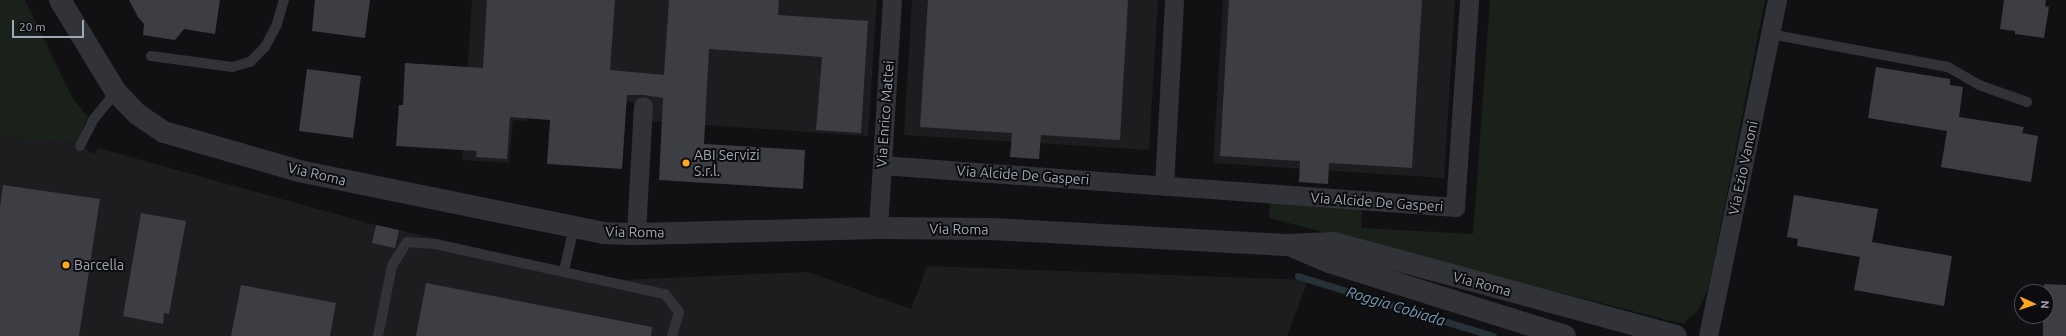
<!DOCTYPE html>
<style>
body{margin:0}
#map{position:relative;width:2066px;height:336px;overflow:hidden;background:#111113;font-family:Ubuntu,sans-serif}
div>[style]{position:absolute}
.built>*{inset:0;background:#1d1d20}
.green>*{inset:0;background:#19211a}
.stream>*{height:7px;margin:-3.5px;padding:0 3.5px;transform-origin:3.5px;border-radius:3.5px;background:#273138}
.building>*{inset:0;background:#3d3e43}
.service>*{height:10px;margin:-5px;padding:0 5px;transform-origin:5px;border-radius:5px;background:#323339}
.minor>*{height:19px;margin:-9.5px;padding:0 9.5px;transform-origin:9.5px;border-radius:9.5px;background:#323339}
.tertiary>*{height:22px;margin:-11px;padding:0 11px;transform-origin:11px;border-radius:11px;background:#323339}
.dots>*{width:11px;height:11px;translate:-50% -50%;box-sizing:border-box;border:2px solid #0c0c0e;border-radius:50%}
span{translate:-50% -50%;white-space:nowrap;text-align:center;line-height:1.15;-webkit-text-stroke:4px #0c0c0e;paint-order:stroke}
.street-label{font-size:14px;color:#a1a8b5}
.poi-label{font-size:14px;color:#a1a8b5}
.left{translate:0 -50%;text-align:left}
.water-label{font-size:15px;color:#749ab5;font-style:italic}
.north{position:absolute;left:2014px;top:284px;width:40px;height:40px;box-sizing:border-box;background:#0c0c0e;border:1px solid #484a51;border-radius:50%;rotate:93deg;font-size:11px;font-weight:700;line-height:16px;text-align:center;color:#a1a8b5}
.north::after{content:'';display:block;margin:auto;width:14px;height:18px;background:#ffa71d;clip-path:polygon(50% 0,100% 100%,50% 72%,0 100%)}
.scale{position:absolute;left:12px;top:20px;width:72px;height:18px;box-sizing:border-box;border:2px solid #a1a8b5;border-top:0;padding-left:5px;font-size:12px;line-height:14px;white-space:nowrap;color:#a1a8b5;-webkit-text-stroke:3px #0c0c0e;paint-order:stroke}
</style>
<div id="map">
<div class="built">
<i style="clip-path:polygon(472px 0,877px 0,868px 136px,646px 121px,647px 103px,528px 94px,526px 121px,513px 120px,509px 163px,462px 160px)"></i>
<i style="clip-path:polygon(912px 0,1158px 0,1149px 150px,904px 135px)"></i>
<i style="clip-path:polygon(1223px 0,1455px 0,1444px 178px,1213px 163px)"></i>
<i style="clip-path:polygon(0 138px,76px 143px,94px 154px,98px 148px,368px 223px,618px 280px,808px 272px,911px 309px,927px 266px,1308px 280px,1287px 336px,0 336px)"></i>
</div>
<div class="green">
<i style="clip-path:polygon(0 0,25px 0,72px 97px,88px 117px,76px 143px,0 138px)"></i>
<i style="clip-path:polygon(1490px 0,1765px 0,1708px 290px,1698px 310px,1683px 324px,1269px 218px,1270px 203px,1362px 209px,1361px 228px,1473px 234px)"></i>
</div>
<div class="stream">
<i style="left:1298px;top:276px;width:204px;rotate:17.1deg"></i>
</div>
<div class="building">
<i style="clip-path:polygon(129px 0,220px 0,215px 34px,184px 29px,175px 40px,143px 35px,144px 24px,138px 17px)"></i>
<i style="clip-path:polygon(315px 0,370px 0,365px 38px,312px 31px)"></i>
<i style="clip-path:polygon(487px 0,615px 0,610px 70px,664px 75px,669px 0,779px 0,778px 15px,868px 21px,861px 133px,816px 130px,822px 57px,709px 49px,704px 144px,805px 150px,803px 189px,659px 180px,663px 98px,644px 95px,627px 95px,622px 169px,547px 164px,550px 120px,510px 117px,507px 159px,476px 157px,477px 151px,396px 146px,399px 105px,403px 105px,405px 63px,483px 68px)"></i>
<i style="clip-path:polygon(928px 0,1128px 0,1120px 140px,1041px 135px,1039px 159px,1010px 157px,1012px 133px,920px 127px)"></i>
<i style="clip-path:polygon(1229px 0,1422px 0,1412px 168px,1329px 163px,1328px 184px,1299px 182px,1300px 161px,1220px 156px)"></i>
<i style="clip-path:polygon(2004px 0,2046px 0,2045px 6px,2049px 7px,2044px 38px,2015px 34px,2015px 31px,2000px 29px)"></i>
<i style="clip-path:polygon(1876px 67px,1950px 79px,1950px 85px,1963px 87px,1959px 117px,2024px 127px,2022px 133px,2038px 136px,2031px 182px,1941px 167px,1947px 131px,1868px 118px)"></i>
<i style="clip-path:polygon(307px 69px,361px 76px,353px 138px,299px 131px)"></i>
<i style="clip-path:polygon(3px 185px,100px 199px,79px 336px,0 336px,0 207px)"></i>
<i style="clip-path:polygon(1794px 195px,1878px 209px,1872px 242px,1952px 256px,1944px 306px,1854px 290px,1860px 257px,1797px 246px,1798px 239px,1787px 237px)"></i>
<i style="clip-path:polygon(141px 213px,186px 221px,169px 314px,164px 313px,163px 324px,123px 316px)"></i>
<i style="clip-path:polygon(376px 225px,399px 230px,395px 248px,372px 243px)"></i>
<i style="clip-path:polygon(426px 283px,652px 327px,651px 336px,416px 336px)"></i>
<i style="clip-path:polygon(2044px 284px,2066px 285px,2066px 336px,2043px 336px,2043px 316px,2046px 316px)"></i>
<i style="clip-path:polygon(241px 285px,336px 303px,330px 336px,231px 336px)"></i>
</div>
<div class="service">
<i style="left:1770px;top:34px;width:181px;rotate:10.5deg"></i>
<i style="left:1948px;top:67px;width:36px;rotate:30deg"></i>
<i style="left:1979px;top:85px;width:51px;rotate:19.5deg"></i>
<i style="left:151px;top:56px;width:82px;rotate:7.7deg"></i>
<i style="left:232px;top:67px;width:19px;rotate:-16deg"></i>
<i style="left:250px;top:62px;width:21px;rotate:-45deg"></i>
<i style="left:265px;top:47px;width:26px;rotate:-62deg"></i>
<i style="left:277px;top:24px;width:25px;rotate:-74deg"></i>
<i style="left:80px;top:146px;width:29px;rotate:-63deg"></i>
<i style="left:93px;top:120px;width:36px;rotate:-51deg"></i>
<i style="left:564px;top:271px;width:45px;rotate:-77.2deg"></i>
<i style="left:378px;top:336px;width:71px;rotate:-78.7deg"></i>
<i style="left:392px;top:266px;width:28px;rotate:-58deg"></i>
<i style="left:407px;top:242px;width:28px;rotate:4deg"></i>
<i style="left:435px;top:244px;width:235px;rotate:12.3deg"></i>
<i style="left:665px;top:294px;width:23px;rotate:52deg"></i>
<i style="left:679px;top:312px;width:25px;rotate:106deg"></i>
</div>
<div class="minor">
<i style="left:882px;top:165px;width:575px;rotate:4.19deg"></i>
<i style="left:1455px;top:207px;width:207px;rotate:-86.1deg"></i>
<i style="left:1164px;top:186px;width:186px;rotate:-86.9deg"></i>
<i style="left:878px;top:228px;width:228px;rotate:-86.5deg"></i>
<i style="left:636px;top:234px;width:128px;rotate:-86.9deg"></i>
<i style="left:1708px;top:336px;width:343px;rotate:-78.4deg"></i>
</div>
<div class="tertiary">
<i style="left:60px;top:0;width:108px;rotate:58.7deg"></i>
<i style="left:116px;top:92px;width:30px;rotate:46deg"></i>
<i style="left:137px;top:114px;width:32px;rotate:34deg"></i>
<i style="left:164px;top:132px;width:141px;rotate:16.1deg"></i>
<i style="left:299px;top:171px;width:310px;rotate:11.5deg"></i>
<i style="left:603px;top:233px;width:33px;rotate:2deg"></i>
<i style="left:636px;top:234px;width:242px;rotate:-1.4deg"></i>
<i style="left:878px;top:228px;width:113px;rotate:0.5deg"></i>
<i style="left:991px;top:229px;width:296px;rotate:3.1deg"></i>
<i style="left:1287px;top:245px;width:47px;rotate:-2.4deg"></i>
<i style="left:1334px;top:243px;width:354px;rotate:15.2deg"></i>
<i style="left:1294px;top:247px;width:38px;rotate:23deg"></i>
<i style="left:1329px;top:262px;width:247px;rotate:17.4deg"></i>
</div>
<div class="dots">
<i style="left:686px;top:163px;background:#ffa71d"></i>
<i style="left:66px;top:265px;background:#ffa71d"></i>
</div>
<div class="street-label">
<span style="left:885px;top:114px;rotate:-86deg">Via Enrico Mattei</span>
<span style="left:1743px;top:168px;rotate:-78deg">Via Ezio Vanoni</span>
<span style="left:317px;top:174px;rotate:13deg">Via Roma</span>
<span style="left:1023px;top:175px;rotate:4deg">Via Alcide De Gasperi</span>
<span style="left:1377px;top:202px;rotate:4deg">Via Alcide De Gasperi</span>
<span style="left:959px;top:229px;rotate:1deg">Via Roma</span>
<span style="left:635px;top:232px;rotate:1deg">Via Roma</span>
<span style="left:1482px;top:284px;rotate:15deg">Via Roma</span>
</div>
<div class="poi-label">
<span class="left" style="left:694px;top:163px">ABI Servizi<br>S.r.l.</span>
<span class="left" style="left:74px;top:265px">Barcella</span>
</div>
<div class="water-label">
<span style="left:1396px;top:306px;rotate:17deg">Roggia Cobiada</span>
</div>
<div class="north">N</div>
<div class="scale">20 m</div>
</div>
